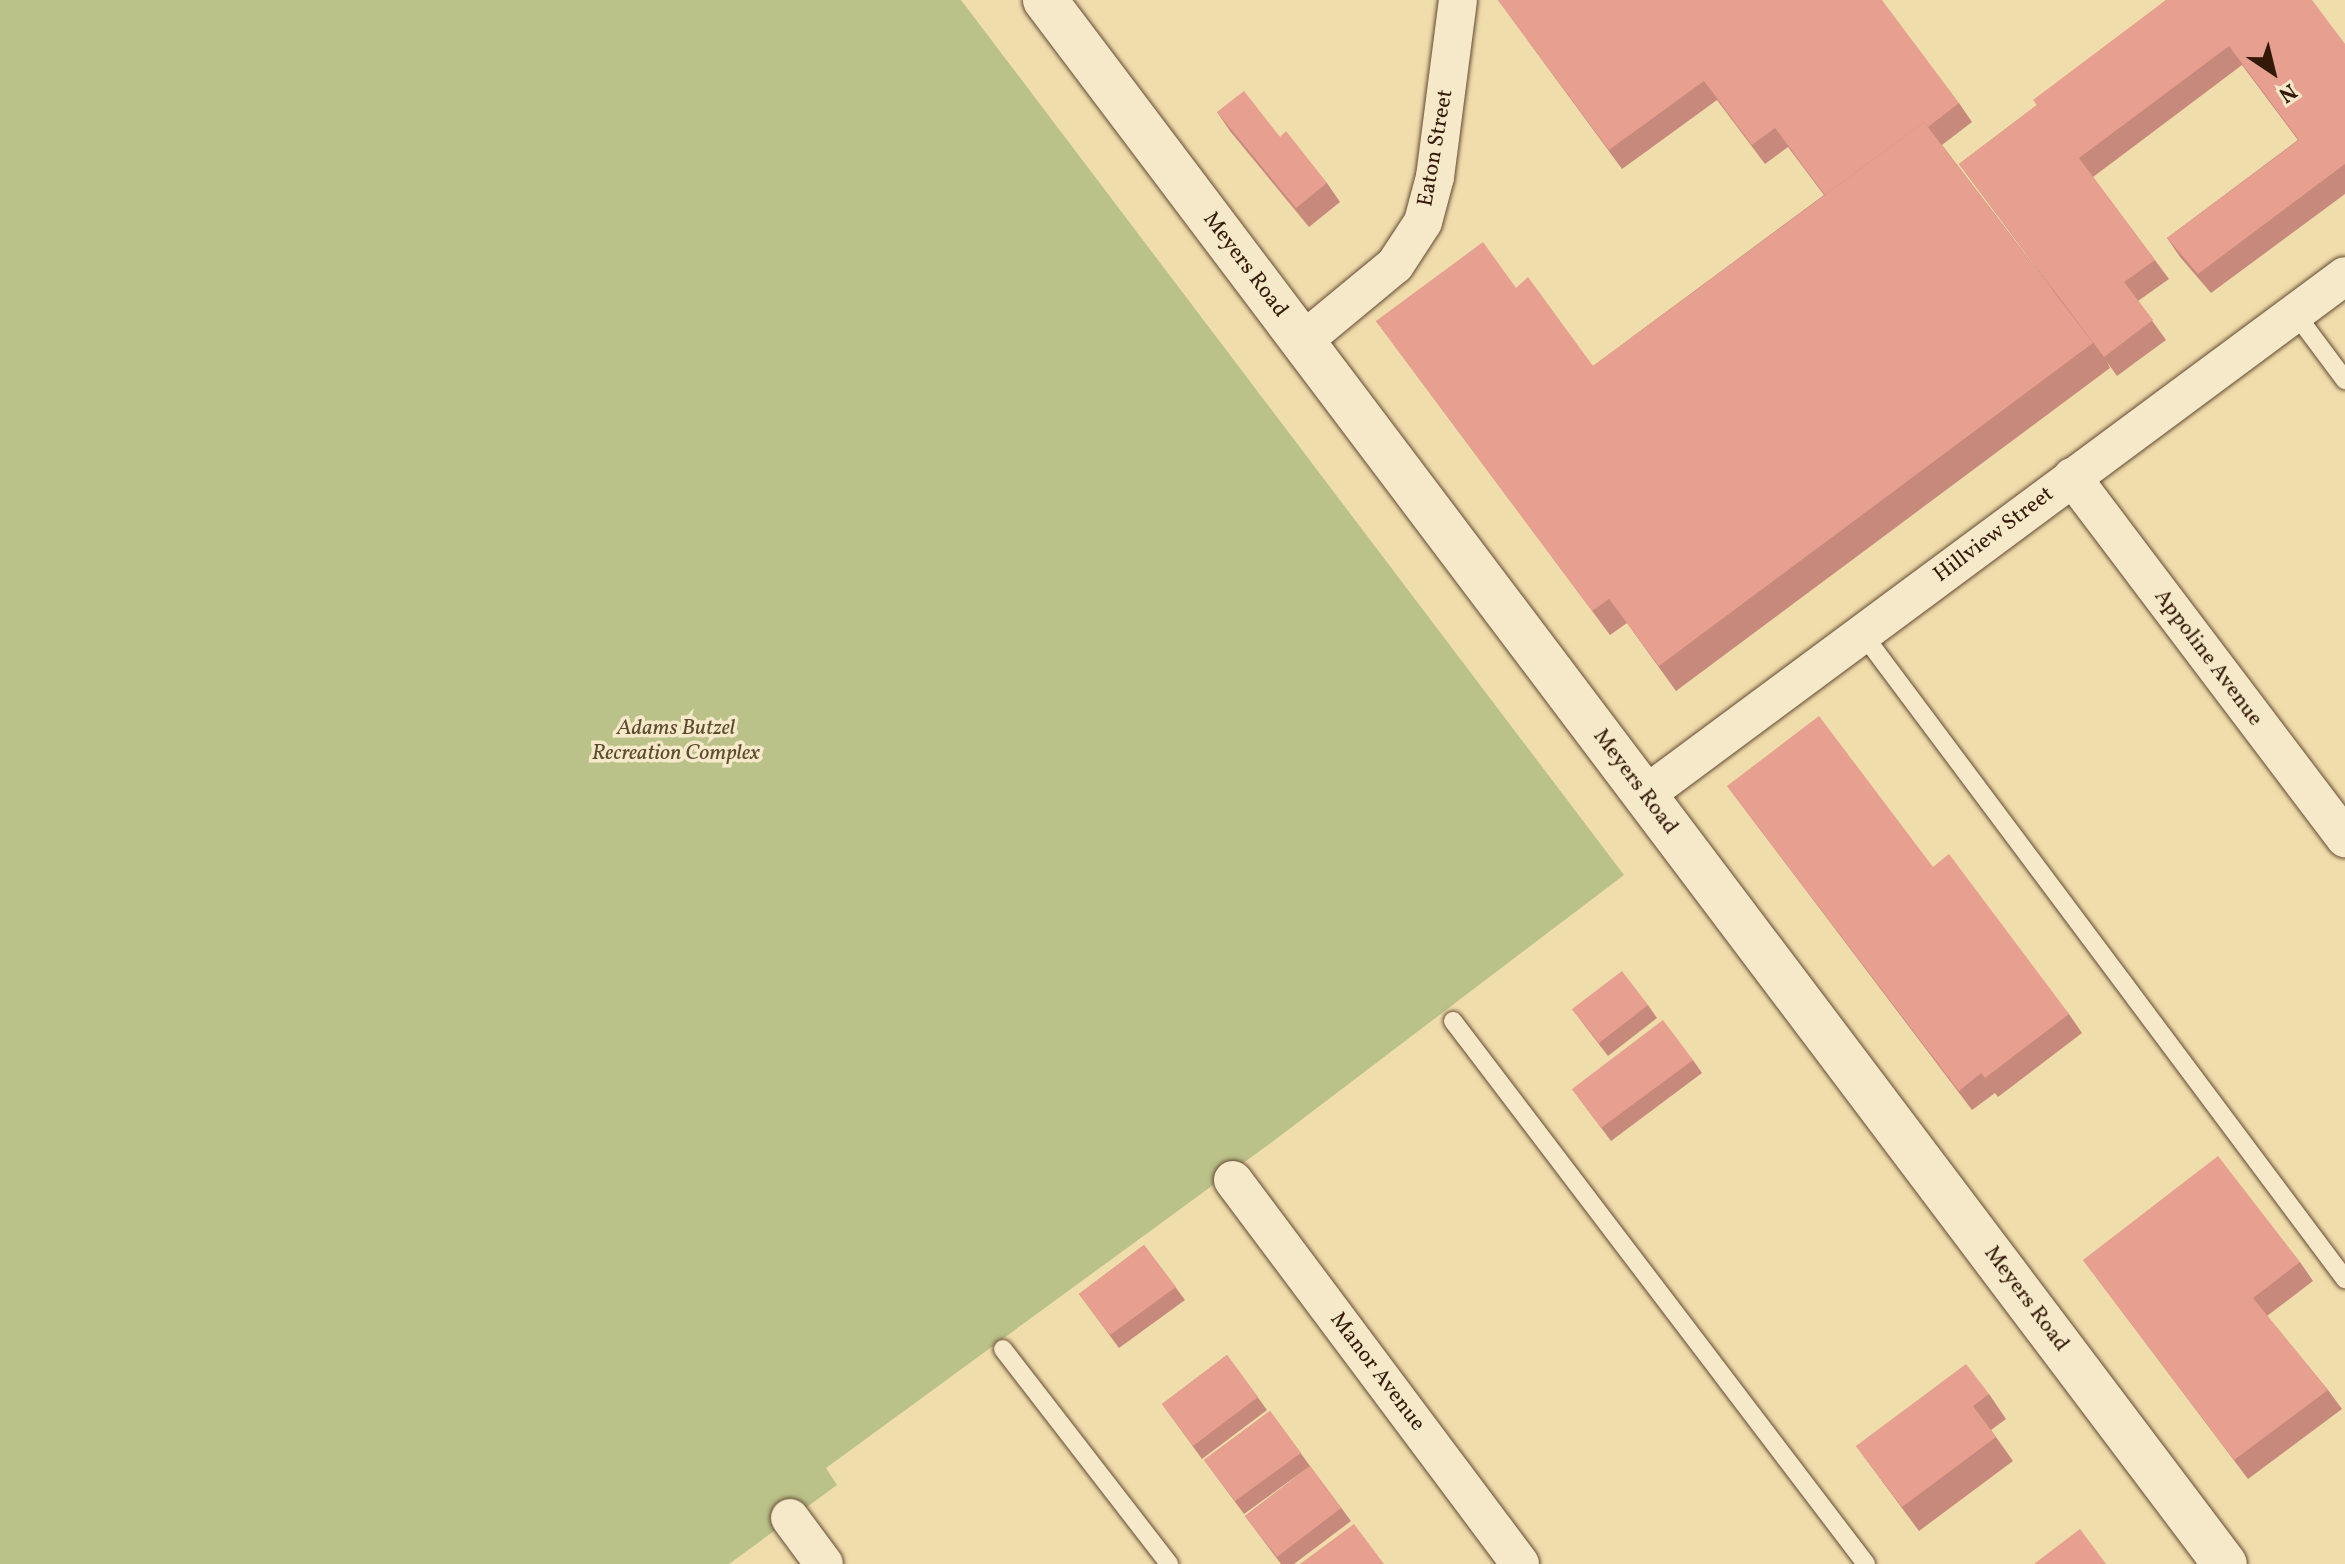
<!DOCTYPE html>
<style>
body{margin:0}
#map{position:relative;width:2345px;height:1564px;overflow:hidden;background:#f0ddac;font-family:Vollkorn,serif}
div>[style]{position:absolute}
.green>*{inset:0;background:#bac189}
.roads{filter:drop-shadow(0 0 2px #634931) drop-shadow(0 0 2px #634931)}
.lane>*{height:18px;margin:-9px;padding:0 9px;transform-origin:9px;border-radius:9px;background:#f5e9c9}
.street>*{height:38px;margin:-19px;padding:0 19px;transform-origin:19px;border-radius:19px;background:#f5e9c9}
.secondary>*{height:44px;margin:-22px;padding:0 22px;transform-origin:22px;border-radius:22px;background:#f5e9c9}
.wall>*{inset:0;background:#c7897b}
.building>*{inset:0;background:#e79f8f}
span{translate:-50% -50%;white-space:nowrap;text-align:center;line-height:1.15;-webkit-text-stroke:7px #f5e9c9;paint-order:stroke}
.street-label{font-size:22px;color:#341808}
.park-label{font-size:22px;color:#5c4b2f;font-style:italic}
.north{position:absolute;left:2233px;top:32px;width:80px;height:80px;-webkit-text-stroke:6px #f5e9c9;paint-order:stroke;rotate:145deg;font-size:22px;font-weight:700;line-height:32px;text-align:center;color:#341808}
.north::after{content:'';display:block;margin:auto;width:28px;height:36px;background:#341808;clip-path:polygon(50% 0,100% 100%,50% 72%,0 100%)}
</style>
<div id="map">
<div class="green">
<i style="clip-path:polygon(0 0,961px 0,1624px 875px,1272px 1142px,826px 1468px,837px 1485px,729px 1564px,0 1564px)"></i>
</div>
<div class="roads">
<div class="lane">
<i style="left:2295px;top:313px;width:84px;rotate:53.3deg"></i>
<i style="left:1862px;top:633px;width:807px;rotate:53.22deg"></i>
<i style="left:1453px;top:1021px;width:682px;rotate:52.74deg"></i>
<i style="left:1003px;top:1349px;width:272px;rotate:52.3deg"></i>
</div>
<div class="street">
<i style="left:1303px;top:341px;width:119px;rotate:-39.6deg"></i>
<i style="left:1395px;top:265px;width:51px;rotate:-56.9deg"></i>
<i style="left:1423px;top:222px;width:47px;rotate:-75.1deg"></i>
<i style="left:1435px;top:177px;width:178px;rotate:-82.6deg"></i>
<i style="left:2072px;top:477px;width:453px;rotate:52.9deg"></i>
<i style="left:1645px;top:795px;width:871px;rotate:-36.55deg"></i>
<i style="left:1233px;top:1180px;width:479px;rotate:53.2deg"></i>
<i style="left:790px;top:1518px;width:57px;rotate:53.5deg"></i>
</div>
<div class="secondary">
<i style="left:1045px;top:0;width:1959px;rotate:52.97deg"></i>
</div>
</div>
<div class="wall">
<i style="clip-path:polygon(1498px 0,1959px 103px,1972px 122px,1942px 145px,2059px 298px,1959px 164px,2037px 105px,2166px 0,2345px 44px,2345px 194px,2211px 293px,2180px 257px,2167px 238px,2298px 140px,2242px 65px,2093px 177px,2169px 279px,2138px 301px,2166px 340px,2117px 376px,2107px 362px,2110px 368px,1676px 691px,1627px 623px,1610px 635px,1376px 321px,1516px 288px,1593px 366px,1824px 195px,1788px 147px,1765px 164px,1717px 100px,1622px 169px)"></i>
<i style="clip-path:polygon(1217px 112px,1280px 137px,1327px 183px,1340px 202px,1309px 227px,1230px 131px)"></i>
<i style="clip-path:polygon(1727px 786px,1933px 867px,2069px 1014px,2082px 1033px,1998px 1097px,1995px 1093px,1972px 1110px)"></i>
<i style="clip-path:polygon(1648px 1005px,1657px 1018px,1608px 1056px,1572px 1009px)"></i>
<i style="clip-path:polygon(1693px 1060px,1702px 1073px,1611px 1141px,1572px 1089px)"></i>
<i style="clip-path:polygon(1144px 1245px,1185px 1300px,1119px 1348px,1079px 1294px)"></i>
<i style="clip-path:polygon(2083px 1260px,2300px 1262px,2313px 1281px,2267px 1316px,2328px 1390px,2342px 1409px,2248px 1479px)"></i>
<i style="clip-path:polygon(1227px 1355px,1267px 1410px,1202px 1459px,1162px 1404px)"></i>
<i style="clip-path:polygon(1989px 1394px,2006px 1419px,1991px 1430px,2013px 1461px,1919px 1531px,1856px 1446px)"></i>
<i style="clip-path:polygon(1270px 1411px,1310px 1466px,1244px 1514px,1204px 1460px)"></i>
<i style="clip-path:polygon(1310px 1466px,1351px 1521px,1294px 1564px,1281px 1564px,1245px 1516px)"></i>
</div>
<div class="building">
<i style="clip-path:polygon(1498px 0,1882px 0,1959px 103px,1928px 127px,1924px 122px,1825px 195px,1775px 128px,1752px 145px,1704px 81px,1609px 150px)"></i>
<i style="clip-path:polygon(2166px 0,2312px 0,2345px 44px,2345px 164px,2198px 274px,2167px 238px,2299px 140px,2229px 46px,2079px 158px,2155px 260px,2124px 282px,2153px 320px,2104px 357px,1959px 164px,2037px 105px,2033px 100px)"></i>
<i style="clip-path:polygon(1244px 91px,1280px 137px,1286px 131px,1327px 183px,1296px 208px,1217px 112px)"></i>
<i style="clip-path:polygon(1924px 122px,2093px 343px,1659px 666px,1609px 599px,1592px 611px,1376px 321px,1483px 242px,1516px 288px,1528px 277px,1593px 366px)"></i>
<i style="clip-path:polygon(1819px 716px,1933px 867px,1949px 854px,2069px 1014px,1985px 1078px,1981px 1073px,1959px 1091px,1727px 786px)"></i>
<i style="clip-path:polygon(1622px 971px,1648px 1005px,1599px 1043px,1572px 1009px)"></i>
<i style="clip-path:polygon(1663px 1020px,1693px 1060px,1601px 1128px,1572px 1089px)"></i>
<i style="clip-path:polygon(2218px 1156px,2300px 1262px,2253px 1298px,2328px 1390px,2234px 1460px,2083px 1260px)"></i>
<i style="clip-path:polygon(1144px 1245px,1176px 1287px,1110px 1335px,1079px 1294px)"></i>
<i style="clip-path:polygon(1227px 1355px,1258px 1397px,1193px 1446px,1162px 1404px)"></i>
<i style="clip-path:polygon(1966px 1364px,1989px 1394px,1973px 1406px,1996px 1437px,1902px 1507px,1856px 1446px)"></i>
<i style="clip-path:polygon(1270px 1411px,1301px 1453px,1235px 1501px,1204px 1460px)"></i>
<i style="clip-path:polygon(1310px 1466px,1341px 1508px,1277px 1557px,1245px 1516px)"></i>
<i style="clip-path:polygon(1354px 1524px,1384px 1564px,1300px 1564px)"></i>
<i style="clip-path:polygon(2080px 1529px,2106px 1564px,2034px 1564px)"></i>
</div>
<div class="street-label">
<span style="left:1436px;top:148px;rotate:-80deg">Eaton Street</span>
<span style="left:1245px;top:265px;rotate:53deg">Meyers Road</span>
<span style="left:1994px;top:535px;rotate:-37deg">Hillview Street</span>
<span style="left:2208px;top:658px;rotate:53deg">Appoline Avenue</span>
<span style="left:1635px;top:782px;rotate:53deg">Meyers Road</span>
<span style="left:2026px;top:1299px;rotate:53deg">Meyers Road</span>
<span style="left:1377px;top:1372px;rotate:53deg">Manor Avenue</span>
</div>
<div class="park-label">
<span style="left:676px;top:741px">Adams Butzel<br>Recreation Complex</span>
</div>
<div class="north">N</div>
</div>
